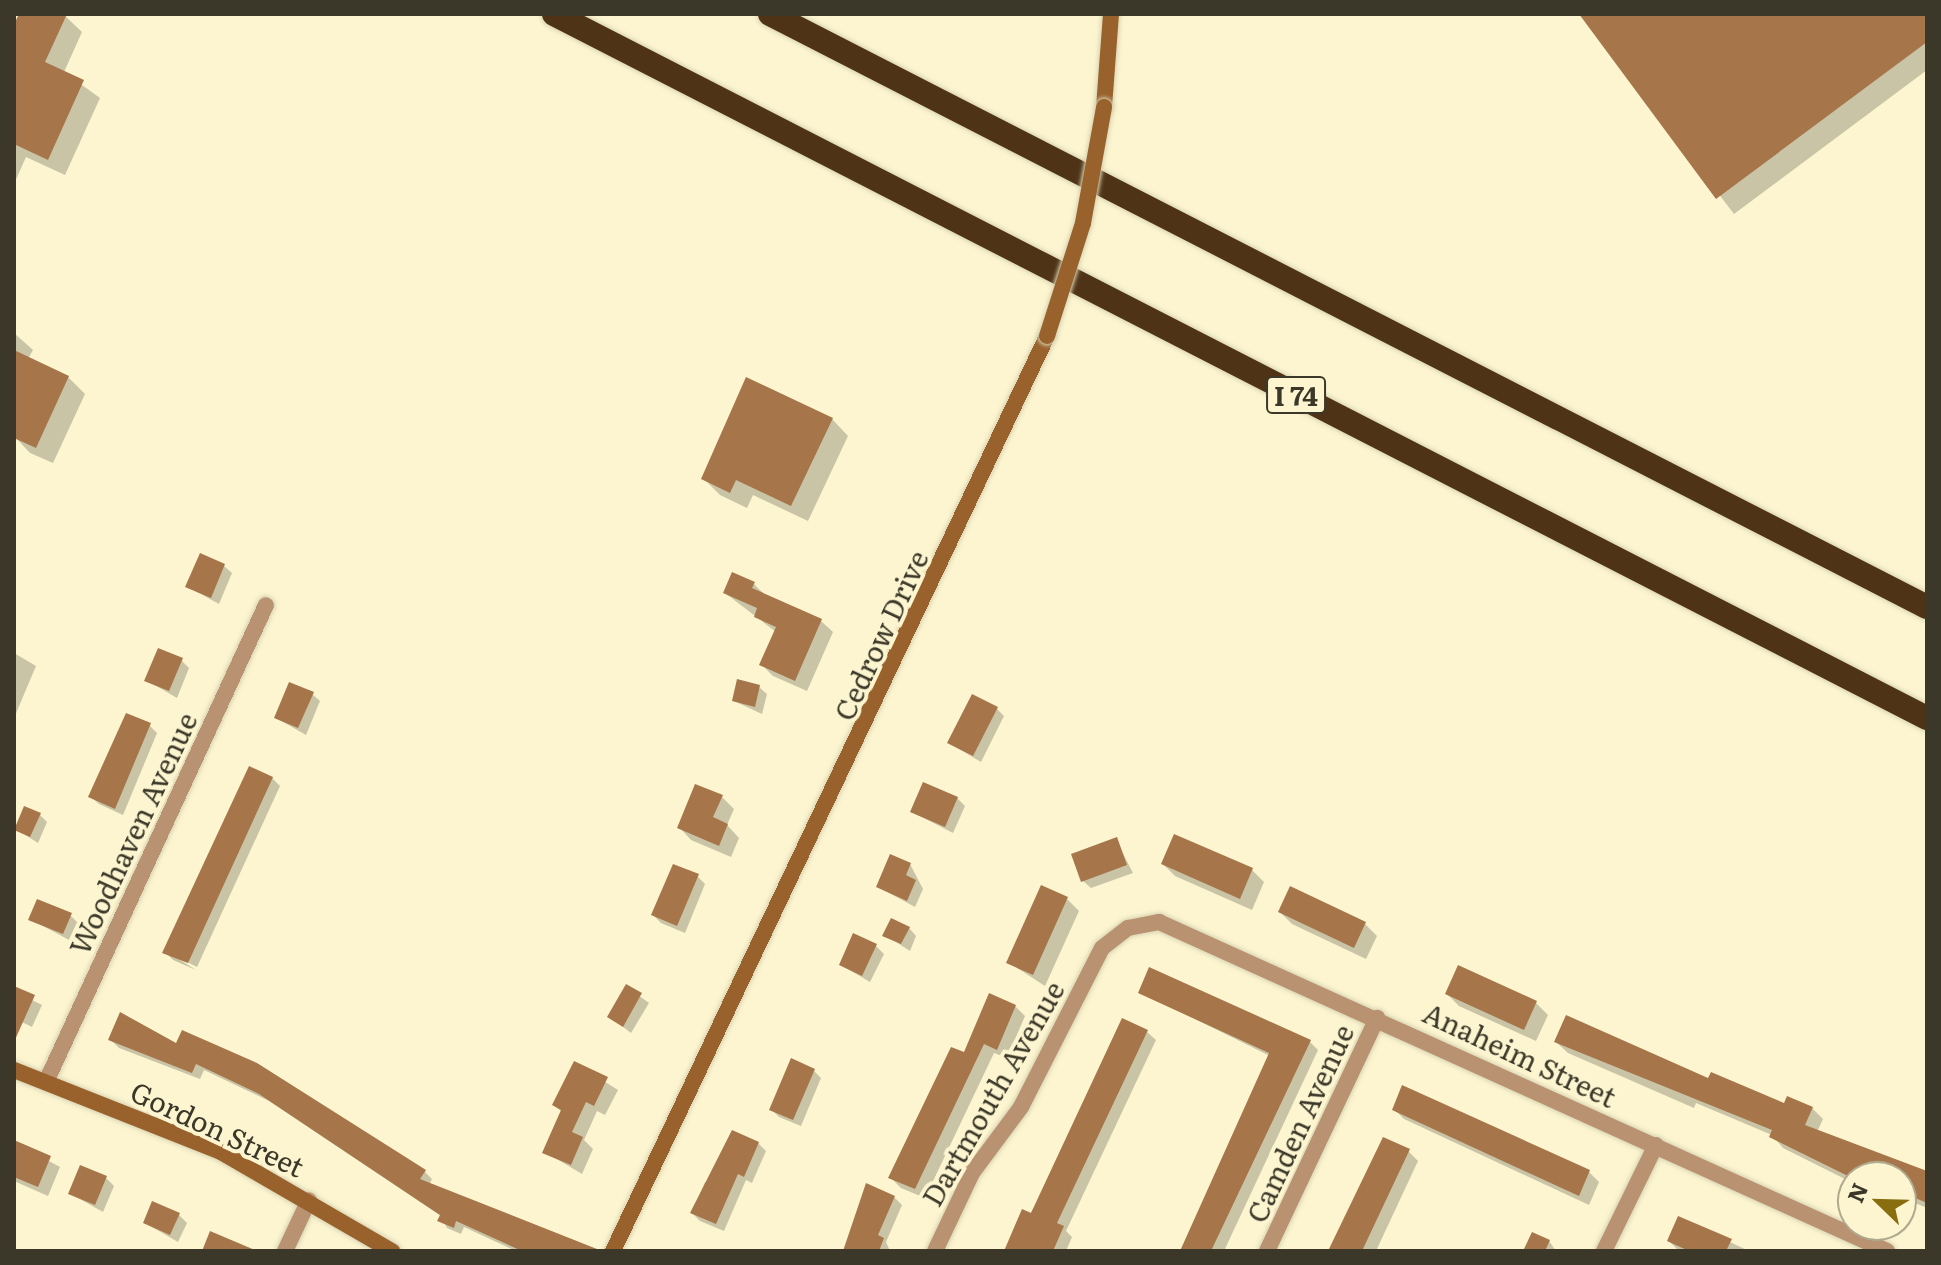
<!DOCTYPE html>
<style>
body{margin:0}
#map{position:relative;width:1941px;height:1265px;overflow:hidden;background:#fcf5d0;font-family:Literata,serif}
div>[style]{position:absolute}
.shadow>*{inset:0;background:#0003}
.building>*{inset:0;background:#a6754a}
.roads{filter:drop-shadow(0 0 2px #d9d3b2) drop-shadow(0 0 2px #d9d3b2)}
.street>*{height:16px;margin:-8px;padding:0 8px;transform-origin:8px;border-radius:8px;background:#b99271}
.secondary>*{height:16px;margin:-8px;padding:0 8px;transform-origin:8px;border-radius:8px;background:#99622d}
.highway>*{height:24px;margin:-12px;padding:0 12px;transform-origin:12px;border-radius:12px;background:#4f3317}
.bridges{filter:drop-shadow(0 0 2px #d9d3b2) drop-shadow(0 0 2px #d9d3b2)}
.secondary-bridge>*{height:16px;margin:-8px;padding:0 8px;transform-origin:8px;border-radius:8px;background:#99622d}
span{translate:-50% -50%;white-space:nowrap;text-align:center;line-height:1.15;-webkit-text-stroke:8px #fcf5d0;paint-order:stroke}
.shield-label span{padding:2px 6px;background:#fcf5d0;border:2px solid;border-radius:6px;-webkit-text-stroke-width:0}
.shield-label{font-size:26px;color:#3b382a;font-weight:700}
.street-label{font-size:28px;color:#3b382a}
.frame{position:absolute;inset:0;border:16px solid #3b382a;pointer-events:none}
.north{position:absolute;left:1837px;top:1161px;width:80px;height:80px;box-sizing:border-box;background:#fcf5d0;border:2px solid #afa98e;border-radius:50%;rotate:293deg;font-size:22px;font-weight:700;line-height:32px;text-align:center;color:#3b382a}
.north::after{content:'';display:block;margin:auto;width:28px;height:36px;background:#896e0f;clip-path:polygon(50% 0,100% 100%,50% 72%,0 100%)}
</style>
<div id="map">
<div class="shadow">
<i style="clip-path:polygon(21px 14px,63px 14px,82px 32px,64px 72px,100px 98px,65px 175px,26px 157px,14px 184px,14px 29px)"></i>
<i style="clip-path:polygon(1581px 14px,1927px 14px,1927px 70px,1734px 214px)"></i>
<i style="clip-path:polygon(14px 333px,33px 350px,28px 359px,68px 377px,85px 394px,53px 463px,30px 453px,14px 436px)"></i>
<i style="clip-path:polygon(832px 419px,848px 436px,808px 521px,753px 495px,747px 508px,720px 495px,704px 479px)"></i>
<i style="clip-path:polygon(224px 566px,232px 573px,219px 604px,188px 587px)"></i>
<i style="clip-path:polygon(754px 584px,766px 596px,821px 621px,833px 632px,807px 691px,773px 676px,761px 664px,776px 632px,725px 593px)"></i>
<i style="clip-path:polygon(14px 653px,36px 666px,14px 718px)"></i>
<i style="clip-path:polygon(181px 660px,189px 668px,177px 698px,146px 680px)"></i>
<i style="clip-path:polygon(759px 687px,767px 694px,762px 714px,734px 701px)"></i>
<i style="clip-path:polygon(312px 694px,320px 701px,306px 735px,276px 718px)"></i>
<i style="clip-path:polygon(996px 708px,1004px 716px,981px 762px,949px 743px)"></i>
<i style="clip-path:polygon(149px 725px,157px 733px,123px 815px,99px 804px,91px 797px)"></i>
<i style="clip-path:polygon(272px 778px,280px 786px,197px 967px,171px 954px,196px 970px,173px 960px,165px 952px)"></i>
<i style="clip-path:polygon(722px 797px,734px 809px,727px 825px,739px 838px,731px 857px,691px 840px,679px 827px)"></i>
<i style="clip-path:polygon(957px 798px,965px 806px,953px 833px,912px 812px)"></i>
<i style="clip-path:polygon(40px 815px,47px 822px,38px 843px,16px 829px)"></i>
<i style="clip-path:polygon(1175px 836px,1252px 870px,1264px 882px,1252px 910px,1175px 876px,1163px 864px)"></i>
<i style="clip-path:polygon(1116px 840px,1133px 873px,1091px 888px,1083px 881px)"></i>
<i style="clip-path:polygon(910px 864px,923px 889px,915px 907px,878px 887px)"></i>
<i style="clip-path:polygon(697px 876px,705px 884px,685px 933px,661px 923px,653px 915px)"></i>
<i style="clip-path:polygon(1067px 899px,1079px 911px,1045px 986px,1008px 962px)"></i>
<i style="clip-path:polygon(1280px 912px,1365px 924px,1377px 936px,1366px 959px,1292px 924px)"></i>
<i style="clip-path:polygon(70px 915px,78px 923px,71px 941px,30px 919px)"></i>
<i style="clip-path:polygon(909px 928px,916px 936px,910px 951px,885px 935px)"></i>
<i style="clip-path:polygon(876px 946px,884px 954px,870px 982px,841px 965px)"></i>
<i style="clip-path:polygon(627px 987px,649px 1003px,631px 1033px,610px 1017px)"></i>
<i style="clip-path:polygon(14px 991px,42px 1005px,32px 1027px,14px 1018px)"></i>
<i style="clip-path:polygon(1140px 992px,1310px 1042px,1318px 1050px,1224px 1251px,1183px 1251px,1270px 1056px)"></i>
<i style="clip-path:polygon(1447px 994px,1536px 1003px,1548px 1015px,1536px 1041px,1459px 1006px)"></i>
<i style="clip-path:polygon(1015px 1006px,1025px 1016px,1007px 1058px,994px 1053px,925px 1198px,901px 1188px,891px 1178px,965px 1055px)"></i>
<i style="clip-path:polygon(121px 1015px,425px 1172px,432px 1179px,429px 1185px,585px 1251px,516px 1251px,464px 1227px,461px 1234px,447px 1228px,441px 1216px,269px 1101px,204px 1070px,200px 1079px,119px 1048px,111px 1040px)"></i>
<i style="clip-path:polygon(1147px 1032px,1156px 1040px,1066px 1231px,1072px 1237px,1066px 1251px,1006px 1251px)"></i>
<i style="clip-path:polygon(1556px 1042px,1785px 1106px,1812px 1108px,1823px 1119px,1817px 1132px,1927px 1174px,1927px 1208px,1901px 1197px,1901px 1177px,1853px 1177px,1853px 1183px,1783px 1148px,1772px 1135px,1696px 1103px,1694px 1108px,1568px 1053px)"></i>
<i style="clip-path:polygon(575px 1063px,618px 1090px,605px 1115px,597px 1111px,584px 1140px,593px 1149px,582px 1174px,545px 1152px,562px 1112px,554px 1105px)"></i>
<i style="clip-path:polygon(813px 1070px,821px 1078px,801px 1126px,779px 1117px,771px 1109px)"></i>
<i style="clip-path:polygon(1394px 1109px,1589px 1172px,1599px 1182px,1589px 1205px,1404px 1119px)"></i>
<i style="clip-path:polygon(14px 1142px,60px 1167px,48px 1196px,14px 1181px)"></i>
<i style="clip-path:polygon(758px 1143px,766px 1151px,752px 1183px,746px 1180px,724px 1231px,700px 1221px,692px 1213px,705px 1182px,711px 1185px)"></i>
<i style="clip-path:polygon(1408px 1151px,1418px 1161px,1376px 1251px,1328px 1251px)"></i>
<i style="clip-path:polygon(106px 1178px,114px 1186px,103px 1212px,71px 1194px)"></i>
<i style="clip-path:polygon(894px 1197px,902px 1205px,886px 1242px,890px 1251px,846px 1251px)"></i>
<i style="clip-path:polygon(179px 1215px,187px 1223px,178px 1242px,145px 1223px)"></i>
<i style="clip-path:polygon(1679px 1218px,1749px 1251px,1679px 1251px,1669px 1241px)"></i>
<i style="clip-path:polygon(1549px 1241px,1556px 1251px,1526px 1251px)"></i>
</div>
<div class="building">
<i style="clip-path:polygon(19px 14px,67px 14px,45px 62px,84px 80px,48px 160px,14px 144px,14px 24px)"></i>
<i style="clip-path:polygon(1579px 14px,1927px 14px,1927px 42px,1716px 199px)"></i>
<i style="clip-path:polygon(14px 350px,69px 376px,36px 448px,14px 438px)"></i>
<i style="clip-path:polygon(746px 377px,833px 418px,791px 506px,736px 480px,730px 493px,701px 479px)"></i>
<i style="clip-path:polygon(200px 553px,225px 564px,211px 598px,185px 587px)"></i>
<i style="clip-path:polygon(732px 572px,755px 582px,752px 588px,822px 619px,795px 681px,759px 665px,776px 627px,754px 617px,757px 608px,723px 593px)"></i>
<i style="clip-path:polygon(158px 648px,183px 658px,169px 691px,144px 681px)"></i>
<i style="clip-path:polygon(737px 679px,760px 685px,755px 707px,732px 701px)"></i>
<i style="clip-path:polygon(289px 682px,314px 692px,298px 728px,274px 718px)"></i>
<i style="clip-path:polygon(972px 694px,998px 707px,973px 756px,947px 743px)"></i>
<i style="clip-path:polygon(126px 713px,151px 723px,115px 809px,88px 797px)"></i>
<i style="clip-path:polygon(249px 766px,273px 777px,188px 963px,162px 953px)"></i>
<i style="clip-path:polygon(923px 782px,958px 797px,945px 827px,910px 812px)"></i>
<i style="clip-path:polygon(695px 784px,723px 795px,713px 817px,728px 824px,719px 846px,677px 828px)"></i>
<i style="clip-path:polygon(24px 806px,41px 813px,30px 837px,14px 830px)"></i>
<i style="clip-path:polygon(1174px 834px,1253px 868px,1240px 899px,1161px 864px)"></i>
<i style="clip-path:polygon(1117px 837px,1127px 865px,1081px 882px,1071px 854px)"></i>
<i style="clip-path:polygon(890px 854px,911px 863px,906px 875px,916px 880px,907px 901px,876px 887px)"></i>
<i style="clip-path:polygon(673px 864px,699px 874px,677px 926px,651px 915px)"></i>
<i style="clip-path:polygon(1041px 885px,1068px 897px,1033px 975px,1006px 963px)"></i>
<i style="clip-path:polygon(1290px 886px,1366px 922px,1354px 948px,1278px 912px)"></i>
<i style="clip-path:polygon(37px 899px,72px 913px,63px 934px,28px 920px)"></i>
<i style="clip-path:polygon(891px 918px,910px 927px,901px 944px,882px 936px)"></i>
<i style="clip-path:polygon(853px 933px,877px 944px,862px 976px,839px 965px)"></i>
<i style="clip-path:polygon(1458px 965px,1537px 1001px,1524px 1030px,1445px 994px)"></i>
<i style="clip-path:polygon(1149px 967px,1311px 1040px,1211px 1251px,1180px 1251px,1269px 1053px,1138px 993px)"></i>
<i style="clip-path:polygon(626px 984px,642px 993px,623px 1027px,607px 1017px)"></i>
<i style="clip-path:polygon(14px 986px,35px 995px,14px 1042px)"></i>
<i style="clip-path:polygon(989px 993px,1016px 1005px,997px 1050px,984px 1044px,915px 1189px,888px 1178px,951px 1047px,964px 1052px)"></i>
<i style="clip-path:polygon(120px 1012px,176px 1043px,182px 1030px,257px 1063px,426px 1170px,420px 1179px,602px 1251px,522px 1251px,456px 1221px,454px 1228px,437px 1221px,440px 1215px,259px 1094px,196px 1064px,192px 1073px,108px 1040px)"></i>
<i style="clip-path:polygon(1566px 1015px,1708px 1078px,1711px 1072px,1784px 1103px,1787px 1096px,1813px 1107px,1805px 1125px,1927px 1171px,1927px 1203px,1901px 1192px,1901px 1177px,1850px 1177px,1769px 1137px,1772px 1130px,1554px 1042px)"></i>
<i style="clip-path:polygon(1122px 1018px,1148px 1030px,1057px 1223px,1064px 1226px,1053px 1251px,1004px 1251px,1022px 1209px,1031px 1213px)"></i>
<i style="clip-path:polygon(791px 1058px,815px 1069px,793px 1120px,769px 1110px)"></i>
<i style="clip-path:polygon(574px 1061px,608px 1077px,594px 1106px,586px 1102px,572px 1132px,583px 1137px,571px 1165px,542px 1153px,561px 1110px,552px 1105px)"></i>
<i style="clip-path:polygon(1402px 1085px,1590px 1170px,1579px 1196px,1392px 1110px)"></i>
<i style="clip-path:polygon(732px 1130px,759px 1142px,744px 1177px,738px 1174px,716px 1224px,690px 1213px)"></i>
<i style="clip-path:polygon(1383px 1137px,1410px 1149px,1362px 1251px,1328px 1251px)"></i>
<i style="clip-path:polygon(14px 1140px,51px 1156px,38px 1187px,14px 1177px)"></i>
<i style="clip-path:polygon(80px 1165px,107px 1176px,95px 1205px,68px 1194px)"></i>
<i style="clip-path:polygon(866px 1183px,895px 1196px,878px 1235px,884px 1238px,879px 1251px,843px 1251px)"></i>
<i style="clip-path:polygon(152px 1201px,180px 1213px,170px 1235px,143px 1223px)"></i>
<i style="clip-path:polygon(1678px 1216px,1732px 1239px,1726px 1251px,1689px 1251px,1667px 1241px)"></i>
<i style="clip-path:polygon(210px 1231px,257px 1251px,202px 1251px)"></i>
<i style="clip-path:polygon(1532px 1232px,1550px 1240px,1545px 1251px,1523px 1251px)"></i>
</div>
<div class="roads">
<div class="street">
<i style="left:46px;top:1082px;width:525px;rotate:-65.24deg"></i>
<i style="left:285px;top:1251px;width:56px;rotate:-64.8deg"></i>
<i style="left:935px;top:1251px;width:86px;rotate:-64.6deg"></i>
<i style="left:972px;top:1173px;width:82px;rotate:-53.4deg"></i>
<i style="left:1021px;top:1107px;width:178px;rotate:-63deg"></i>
<i style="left:1102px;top:948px;width:33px;rotate:-38deg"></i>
<i style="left:1128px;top:928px;width:32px;rotate:-11deg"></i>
<i style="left:1159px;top:922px;width:799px;rotate:24.32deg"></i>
<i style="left:1267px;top:1251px;width:258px;rotate:-64.7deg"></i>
<i style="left:1604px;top:1251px;width:118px;rotate:-63.9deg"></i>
</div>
<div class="secondary">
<i style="left:1104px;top:107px;width:93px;rotate:-85.7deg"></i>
<i style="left:14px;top:1070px;width:223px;rotate:21.6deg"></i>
<i style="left:221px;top:1152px;width:198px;rotate:30.1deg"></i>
<i style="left:613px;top:1251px;width:1013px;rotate:-64.62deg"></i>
</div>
<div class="highway">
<i style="left:554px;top:14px;width:1543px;rotate:27.15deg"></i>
<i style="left:770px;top:14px;width:1300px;rotate:27.14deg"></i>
</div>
</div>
<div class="bridges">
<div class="secondary-bridge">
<i style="left:1047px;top:336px;width:119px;rotate:-72.3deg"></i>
<i style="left:1083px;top:223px;width:118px;rotate:-79.7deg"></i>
</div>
</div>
<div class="shield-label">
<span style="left:1296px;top:395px">I 74</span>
</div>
<div class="street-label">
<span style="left:880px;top:635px;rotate:-65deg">Cedrow Drive</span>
<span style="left:132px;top:833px;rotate:-65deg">Woodhaven Avenue</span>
<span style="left:1520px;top:1054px;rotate:25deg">Anaheim Street</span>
<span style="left:992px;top:1093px;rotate:-60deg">Dartmouth Avenue</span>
<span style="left:1299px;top:1123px;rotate:-65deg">Camden Avenue</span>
<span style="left:218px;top:1128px;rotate:25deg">Gordon Street</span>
</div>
<div class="frame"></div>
<div class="north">N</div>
</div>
